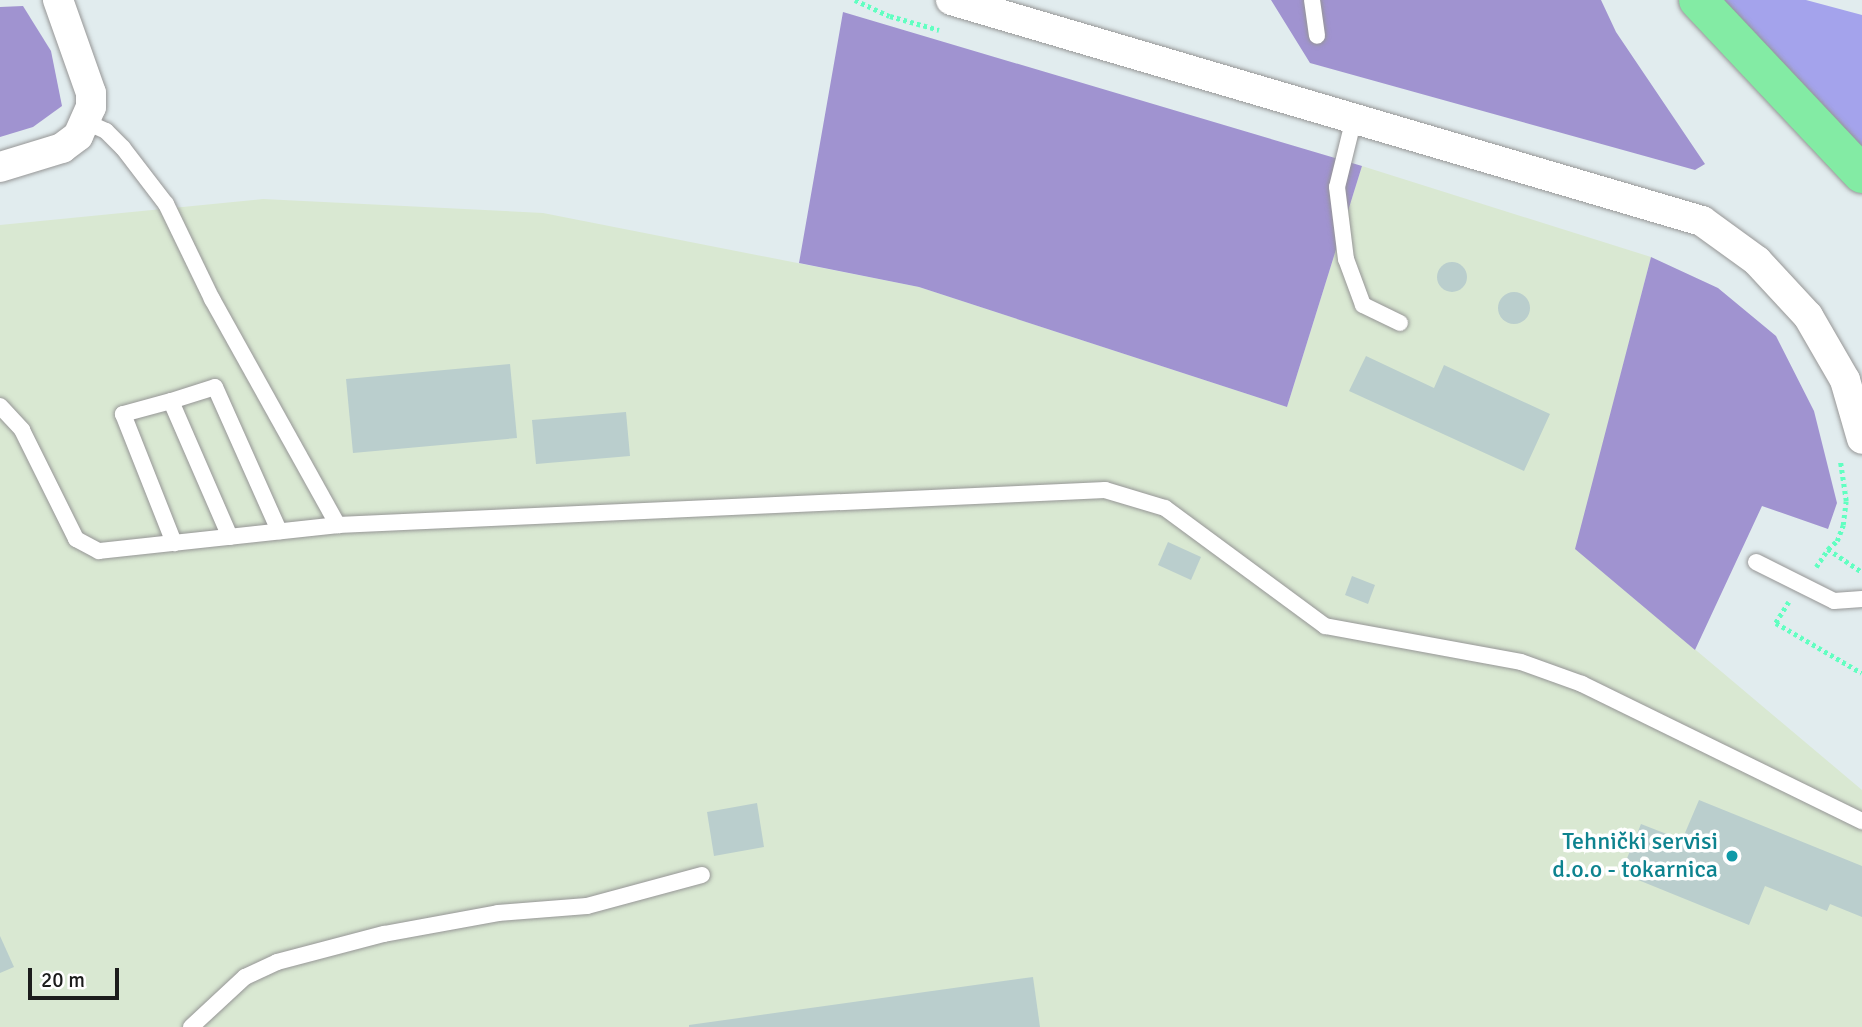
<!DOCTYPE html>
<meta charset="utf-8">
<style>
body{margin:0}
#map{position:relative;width:1862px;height:1027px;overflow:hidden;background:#e1ecee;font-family:Signika,sans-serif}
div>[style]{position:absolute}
.industrial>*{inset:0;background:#d9e8d2}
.grass>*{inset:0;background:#a4a3ec}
.forest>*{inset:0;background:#a093d0}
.building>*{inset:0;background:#bacecd}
.round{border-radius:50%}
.path>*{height:4.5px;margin-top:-2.25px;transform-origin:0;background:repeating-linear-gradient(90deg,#61ffc1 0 3.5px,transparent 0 7px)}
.roads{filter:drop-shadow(0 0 2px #969696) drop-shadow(0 0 2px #969696)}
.lane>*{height:16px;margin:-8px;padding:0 8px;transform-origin:8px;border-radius:8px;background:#fff}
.street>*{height:30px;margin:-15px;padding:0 15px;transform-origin:15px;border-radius:15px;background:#fff}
.highway>*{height:38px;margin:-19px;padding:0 19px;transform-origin:19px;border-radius:19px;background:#83eba4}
.dots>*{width:19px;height:19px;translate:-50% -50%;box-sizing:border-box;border:4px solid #fff;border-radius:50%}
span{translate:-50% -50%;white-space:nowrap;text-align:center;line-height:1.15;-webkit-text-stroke:7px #fff;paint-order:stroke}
.culture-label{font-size:24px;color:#0d838f}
.right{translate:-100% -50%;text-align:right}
.scale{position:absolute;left:28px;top:968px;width:91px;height:32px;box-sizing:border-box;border:4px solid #1c1c1c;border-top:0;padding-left:9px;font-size:21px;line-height:24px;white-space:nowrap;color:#1c1c1c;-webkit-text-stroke:5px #fff;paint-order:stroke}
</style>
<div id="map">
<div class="industrial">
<i style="clip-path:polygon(1362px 166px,1651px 257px,1576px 549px,1862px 790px,1862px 1027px,0 1027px,0 225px,263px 199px,543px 213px,919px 287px,1287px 407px)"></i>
</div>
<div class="grass">
<i style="clip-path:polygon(1717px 0,1806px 0,1862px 15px,1862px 150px)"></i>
</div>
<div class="forest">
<i style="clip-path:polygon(1271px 0,1601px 0,1616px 32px,1705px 164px,1695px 170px,1310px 63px)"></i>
<i style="clip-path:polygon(23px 6px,51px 51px,62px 106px,33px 127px,0 137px,0 7px)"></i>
<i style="clip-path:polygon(843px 12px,1362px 166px,1287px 407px,919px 287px,799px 263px)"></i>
<i style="clip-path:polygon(1651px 257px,1718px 288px,1776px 336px,1814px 411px,1837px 503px,1828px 529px,1762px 506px,1695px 650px,1575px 549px)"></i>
</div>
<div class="building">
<i class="round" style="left:1437px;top:262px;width:30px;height:30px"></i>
<i class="round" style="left:1498px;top:292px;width:32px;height:32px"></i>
<i style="clip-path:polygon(1366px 356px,1434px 388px,1444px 365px,1550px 414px,1524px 471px,1349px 391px)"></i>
<i style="clip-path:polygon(510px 364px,517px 438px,353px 453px,346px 379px)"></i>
<i style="clip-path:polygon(626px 412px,630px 456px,536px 464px,532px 420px)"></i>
<i style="clip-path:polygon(1168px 542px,1201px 557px,1191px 580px,1158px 565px)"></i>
<i style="clip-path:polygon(1352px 576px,1375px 585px,1368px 604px,1345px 595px)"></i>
<i style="clip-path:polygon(1699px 800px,1862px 866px,1862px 917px,1830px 904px,1827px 911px,1765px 886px,1749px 925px,1621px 873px,1641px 824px,1682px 840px)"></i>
<i style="clip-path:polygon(757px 803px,764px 847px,714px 856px,707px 812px)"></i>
<i style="clip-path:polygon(0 936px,14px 967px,0 973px)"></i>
<i style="clip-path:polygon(1033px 977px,1040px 1027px,689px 1027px,689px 1025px)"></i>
</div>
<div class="path">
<i style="left:855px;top:0;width:38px;rotate:25deg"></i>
<i style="left:890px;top:16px;width:51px;rotate:15.9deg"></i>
<i style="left:1828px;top:549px;width:12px;rotate:-42deg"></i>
<i style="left:1837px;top:541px;width:17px;rotate:-69deg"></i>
<i style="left:1843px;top:525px;width:24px;rotate:-83deg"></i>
<i style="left:1846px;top:501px;width:41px;rotate:-98.3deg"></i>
<i style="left:1816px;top:567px;width:22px;rotate:-56deg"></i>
<i style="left:1828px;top:549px;width:41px;rotate:34.1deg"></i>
<i style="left:1789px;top:602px;width:25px;rotate:122deg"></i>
<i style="left:1776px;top:623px;width:99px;rotate:30.2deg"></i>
</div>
<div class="roads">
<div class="lane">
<i style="left:1312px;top:0;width:36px;rotate:82deg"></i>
<i style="left:1354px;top:118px;width:71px;rotate:103.8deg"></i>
<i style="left:1337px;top:187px;width:73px;rotate:82.9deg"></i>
<i style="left:1346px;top:259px;width:49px;rotate:69.7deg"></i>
<i style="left:1363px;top:305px;width:41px;rotate:25.9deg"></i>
<i style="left:86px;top:122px;width:22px;rotate:24deg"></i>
<i style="left:106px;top:131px;width:24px;rotate:45deg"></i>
<i style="left:123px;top:148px;width:71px;rotate:52.5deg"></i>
<i style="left:166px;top:204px;width:106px;rotate:64.2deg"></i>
<i style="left:212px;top:299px;width:259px;rotate:60.9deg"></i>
<i style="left:338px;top:525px;width:768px;rotate:-2.61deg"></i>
<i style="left:1105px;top:490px;width:63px;rotate:16.7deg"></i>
<i style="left:1165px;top:508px;width:199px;rotate:36.4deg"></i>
<i style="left:1325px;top:626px;width:199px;rotate:10.4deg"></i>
<i style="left:1521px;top:662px;width:65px;rotate:19.8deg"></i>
<i style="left:1582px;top:684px;width:312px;rotate:26.1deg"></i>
<i style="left:171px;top:401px;width:50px;rotate:164.8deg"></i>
<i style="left:123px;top:414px;width:139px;rotate:68.4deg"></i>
<i style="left:0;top:406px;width:33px;rotate:47deg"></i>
<i style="left:22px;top:430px;width:122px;rotate:63.6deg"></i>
<i style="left:76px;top:539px;width:26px;rotate:28deg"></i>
<i style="left:99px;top:551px;width:240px;rotate:-6.2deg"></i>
<i style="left:230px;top:537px;width:148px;rotate:-113.5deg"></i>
<i style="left:171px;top:401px;width:46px;rotate:-17.7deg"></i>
<i style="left:215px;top:387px;width:158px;rotate:66deg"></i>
<i style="left:1756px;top:562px;width:87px;rotate:26.6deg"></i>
<i style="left:1834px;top:601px;width:28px;rotate:-4deg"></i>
<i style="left:191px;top:1027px;width:74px;rotate:-42.8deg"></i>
<i style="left:245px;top:977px;width:35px;rotate:-25deg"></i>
<i style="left:277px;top:962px;width:111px;rotate:-14.7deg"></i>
<i style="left:384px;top:934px;width:116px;rotate:-10.4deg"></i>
<i style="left:498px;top:913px;width:89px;rotate:-4.5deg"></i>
<i style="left:587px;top:906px;width:119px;rotate:-15.1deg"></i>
</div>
<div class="street">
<i style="left:951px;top:0;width:783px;rotate:16.4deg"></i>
<i style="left:1702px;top:221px;width:68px;rotate:36deg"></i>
<i style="left:1757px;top:261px;width:75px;rotate:47.2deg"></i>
<i style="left:1808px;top:316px;width:74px;rotate:60deg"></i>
<i style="left:1845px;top:380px;width:61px;rotate:73.9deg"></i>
<i style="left:0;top:167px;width:65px;rotate:-17deg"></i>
<i style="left:62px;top:148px;width:20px;rotate:-37deg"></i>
<i style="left:78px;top:136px;width:32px;rotate:-66deg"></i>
<i style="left:91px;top:107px;width:14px;rotate:-90deg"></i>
<i style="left:91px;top:93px;width:99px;rotate:-109.5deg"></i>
</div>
<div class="highway">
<i style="left:1698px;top:0;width:239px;rotate:46.7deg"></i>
</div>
</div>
<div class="dots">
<i style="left:1732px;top:856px;background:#0f9aa8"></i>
</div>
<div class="culture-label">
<span class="right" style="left:1718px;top:856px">Tehnički servisi<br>d.o.o - tokarnica</span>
</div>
<div class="scale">20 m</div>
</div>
